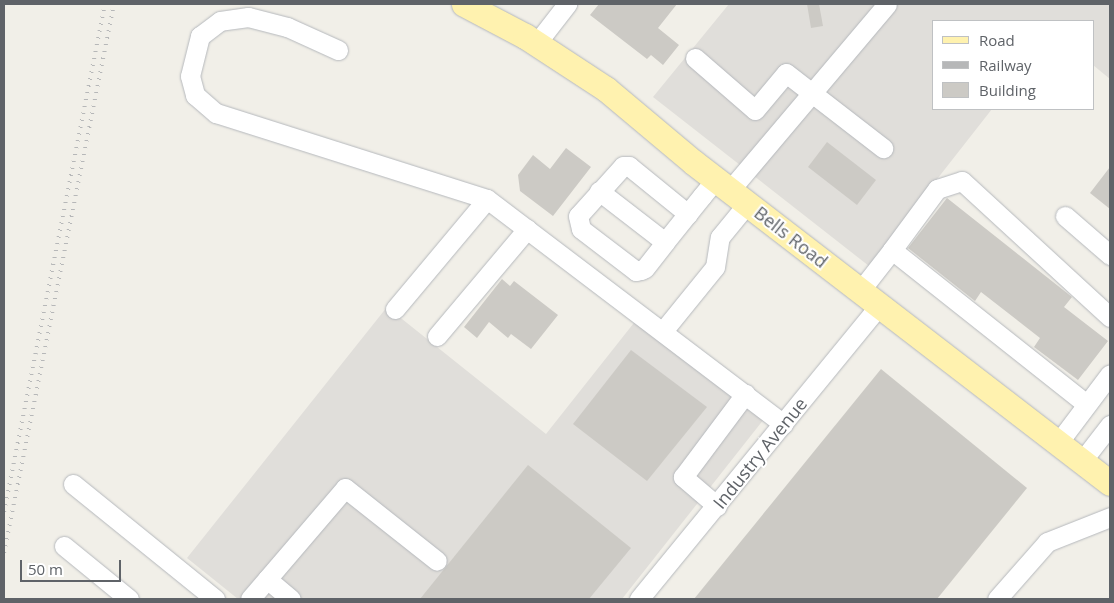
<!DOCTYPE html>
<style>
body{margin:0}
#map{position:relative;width:1114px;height:603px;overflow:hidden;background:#f1efe8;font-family:"Open Sans",sans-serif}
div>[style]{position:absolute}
.industrial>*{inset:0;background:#e0deda}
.building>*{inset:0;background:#cccac5}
.roads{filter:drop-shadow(0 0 1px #b5b8bc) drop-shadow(0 0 1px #b5b8bc)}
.minor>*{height:19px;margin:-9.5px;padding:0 9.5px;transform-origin:9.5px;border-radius:9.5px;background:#fff}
.major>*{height:25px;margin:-12.5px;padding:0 12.5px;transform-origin:12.5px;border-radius:12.5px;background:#fff2af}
.rail>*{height:4px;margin-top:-2px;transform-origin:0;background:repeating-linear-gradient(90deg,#b6b7b8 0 1px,transparent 0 7px)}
span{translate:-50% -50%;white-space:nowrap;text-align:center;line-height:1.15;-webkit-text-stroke:4px #fff;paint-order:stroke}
.street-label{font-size:18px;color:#5f6368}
.frame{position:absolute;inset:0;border:5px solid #5f6368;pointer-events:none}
.legend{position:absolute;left:932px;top:20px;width:162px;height:90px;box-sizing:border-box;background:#fff;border:1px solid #bfc1c3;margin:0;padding:6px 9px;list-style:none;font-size:15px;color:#5f6368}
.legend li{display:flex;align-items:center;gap:10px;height:25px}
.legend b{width:25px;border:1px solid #bfc1c3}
.scale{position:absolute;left:20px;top:560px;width:101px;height:22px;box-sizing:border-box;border:2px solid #5f6368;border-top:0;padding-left:6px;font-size:15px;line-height:18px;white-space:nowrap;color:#5f6368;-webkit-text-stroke:4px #fff;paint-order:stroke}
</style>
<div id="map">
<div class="industrial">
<i style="clip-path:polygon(729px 4px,1110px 4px,1110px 79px,1093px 65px,1093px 21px,933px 21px,933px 109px,992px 109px,869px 266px,653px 97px)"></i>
<i style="clip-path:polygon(387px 307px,546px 434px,637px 319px,764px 419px,622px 599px,238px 599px,187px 558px)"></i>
</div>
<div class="building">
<i style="clip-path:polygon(599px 4px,677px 4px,658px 28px,679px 45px,663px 65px,651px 55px,647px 59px,590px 15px)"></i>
<i style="clip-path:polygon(807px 4px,819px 4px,823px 26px,811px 28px)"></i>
<i style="clip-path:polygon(827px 142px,876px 180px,857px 205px,808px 167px)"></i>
<i style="clip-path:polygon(566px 148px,591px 167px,553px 216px,520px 191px,518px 175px,533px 155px,550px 169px)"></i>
<i style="clip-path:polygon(1110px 167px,1110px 209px,1090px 193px)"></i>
<i style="clip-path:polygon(947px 198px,1072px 297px,1064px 307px,1108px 341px,1078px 380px,1034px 347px,1040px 338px,981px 292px,975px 301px,908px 248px)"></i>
<i style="clip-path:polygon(502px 279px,510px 286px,514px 281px,558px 315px,531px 349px,511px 334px,508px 338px,489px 322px,477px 338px,464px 327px)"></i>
<i style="clip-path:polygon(631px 350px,707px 407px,647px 481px,573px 424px)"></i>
<i style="clip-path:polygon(881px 369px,1027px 488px,937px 599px,694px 599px)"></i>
<i style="clip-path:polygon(528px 465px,631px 548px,589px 599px,420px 599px)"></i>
</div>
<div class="roads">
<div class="minor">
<i style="left:536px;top:44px;width:51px;rotate:-52.2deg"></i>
<i style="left:338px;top:50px;width:56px;rotate:-155.7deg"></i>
<i style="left:287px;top:27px;width:40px;rotate:-165.6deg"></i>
<i style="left:248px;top:17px;width:28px;rotate:172deg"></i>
<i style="left:220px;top:21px;width:25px;rotate:143deg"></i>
<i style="left:200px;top:36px;width:41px;rotate:104deg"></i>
<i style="left:190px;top:76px;width:20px;rotate:75deg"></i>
<i style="left:195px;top:95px;width:28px;rotate:41deg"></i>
<i style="left:216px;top:113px;width:284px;rotate:17.6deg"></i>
<i style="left:487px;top:199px;width:372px;rotate:37.2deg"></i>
<i style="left:695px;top:58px;width:79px;rotate:40.9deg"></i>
<i style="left:755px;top:110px;width:48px;rotate:-50deg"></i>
<i style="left:786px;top:73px;width:123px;rotate:37.7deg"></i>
<i style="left:730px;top:190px;width:243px;rotate:-49.8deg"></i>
<i style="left:599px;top:191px;width:83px;rotate:37.7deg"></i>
<i style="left:688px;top:214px;width:76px;rotate:-140.9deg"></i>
<i style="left:629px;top:166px;width:6px;rotate:180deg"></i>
<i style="left:623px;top:166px;width:67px;rotate:132deg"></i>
<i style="left:578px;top:216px;width:13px;rotate:77deg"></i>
<i style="left:581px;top:229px;width:69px;rotate:37.4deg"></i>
<i style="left:636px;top:271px;width:5px;rotate:-11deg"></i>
<i style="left:641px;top:270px;width:4px;rotate:-27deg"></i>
<i style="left:645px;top:268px;width:33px;rotate:-52deg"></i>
<i style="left:665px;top:242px;width:59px;rotate:-51.2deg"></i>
<i style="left:702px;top:196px;width:22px;rotate:-51deg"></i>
<i style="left:1065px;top:216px;width:60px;rotate:40.9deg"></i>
<i style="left:892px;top:250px;width:76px;rotate:-53.6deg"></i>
<i style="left:937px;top:189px;width:26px;rotate:-18deg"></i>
<i style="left:962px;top:181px;width:201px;rotate:42.6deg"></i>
<i style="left:860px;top:291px;width:52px;rotate:-52deg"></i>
<i style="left:892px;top:250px;width:248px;rotate:38.4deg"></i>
<i style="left:395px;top:309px;width:143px;rotate:-50.1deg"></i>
<i style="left:663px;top:331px;width:82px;rotate:-50.9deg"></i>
<i style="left:715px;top:267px;width:30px;rotate:-81deg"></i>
<i style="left:720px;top:237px;width:43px;rotate:-50.7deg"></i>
<i style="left:437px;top:336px;width:140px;rotate:-49.9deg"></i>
<i style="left:1058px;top:443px;width:86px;rotate:-53deg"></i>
<i style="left:1082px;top:461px;width:46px;rotate:-52.1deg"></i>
<i style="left:73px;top:484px;width:183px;rotate:39deg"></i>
<i style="left:717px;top:506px;width:45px;rotate:-139.5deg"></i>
<i style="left:683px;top:477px;width:104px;rotate:-53.2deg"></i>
<i style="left:64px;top:546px;width:84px;rotate:39.2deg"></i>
<i style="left:267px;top:579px;width:31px;rotate:40deg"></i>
<i style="left:250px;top:599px;width:146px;rotate:-49.4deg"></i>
<i style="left:345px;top:488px;width:117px;rotate:38.4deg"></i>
<i style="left:639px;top:599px;width:379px;rotate:-50.7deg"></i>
<i style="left:997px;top:599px;width:76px;rotate:-48.7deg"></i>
<i style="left:1047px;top:542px;width:68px;rotate:-21.6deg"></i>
</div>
<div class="major">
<i style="left:464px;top:4px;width:69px;rotate:27.7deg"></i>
<i style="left:525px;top:36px;width:97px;rotate:33.2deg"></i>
<i style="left:606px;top:89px;width:114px;rotate:40deg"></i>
<i style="left:693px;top:162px;width:526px;rotate:37.59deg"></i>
</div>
</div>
<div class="rail">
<i style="left:4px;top:512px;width:518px;rotate:-78.76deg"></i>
<i style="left:4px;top:553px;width:560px;rotate:-78.67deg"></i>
</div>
<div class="street-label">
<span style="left:791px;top:237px;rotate:38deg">Bells Road</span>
<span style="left:760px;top:453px;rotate:-51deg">Industry Avenue</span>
</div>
<div class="frame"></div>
<ul class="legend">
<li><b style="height:6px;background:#fff2af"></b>Road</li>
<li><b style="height:6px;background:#b6b7b8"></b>Railway</li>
<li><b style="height:14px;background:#cccac5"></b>Building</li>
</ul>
<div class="scale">50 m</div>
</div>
